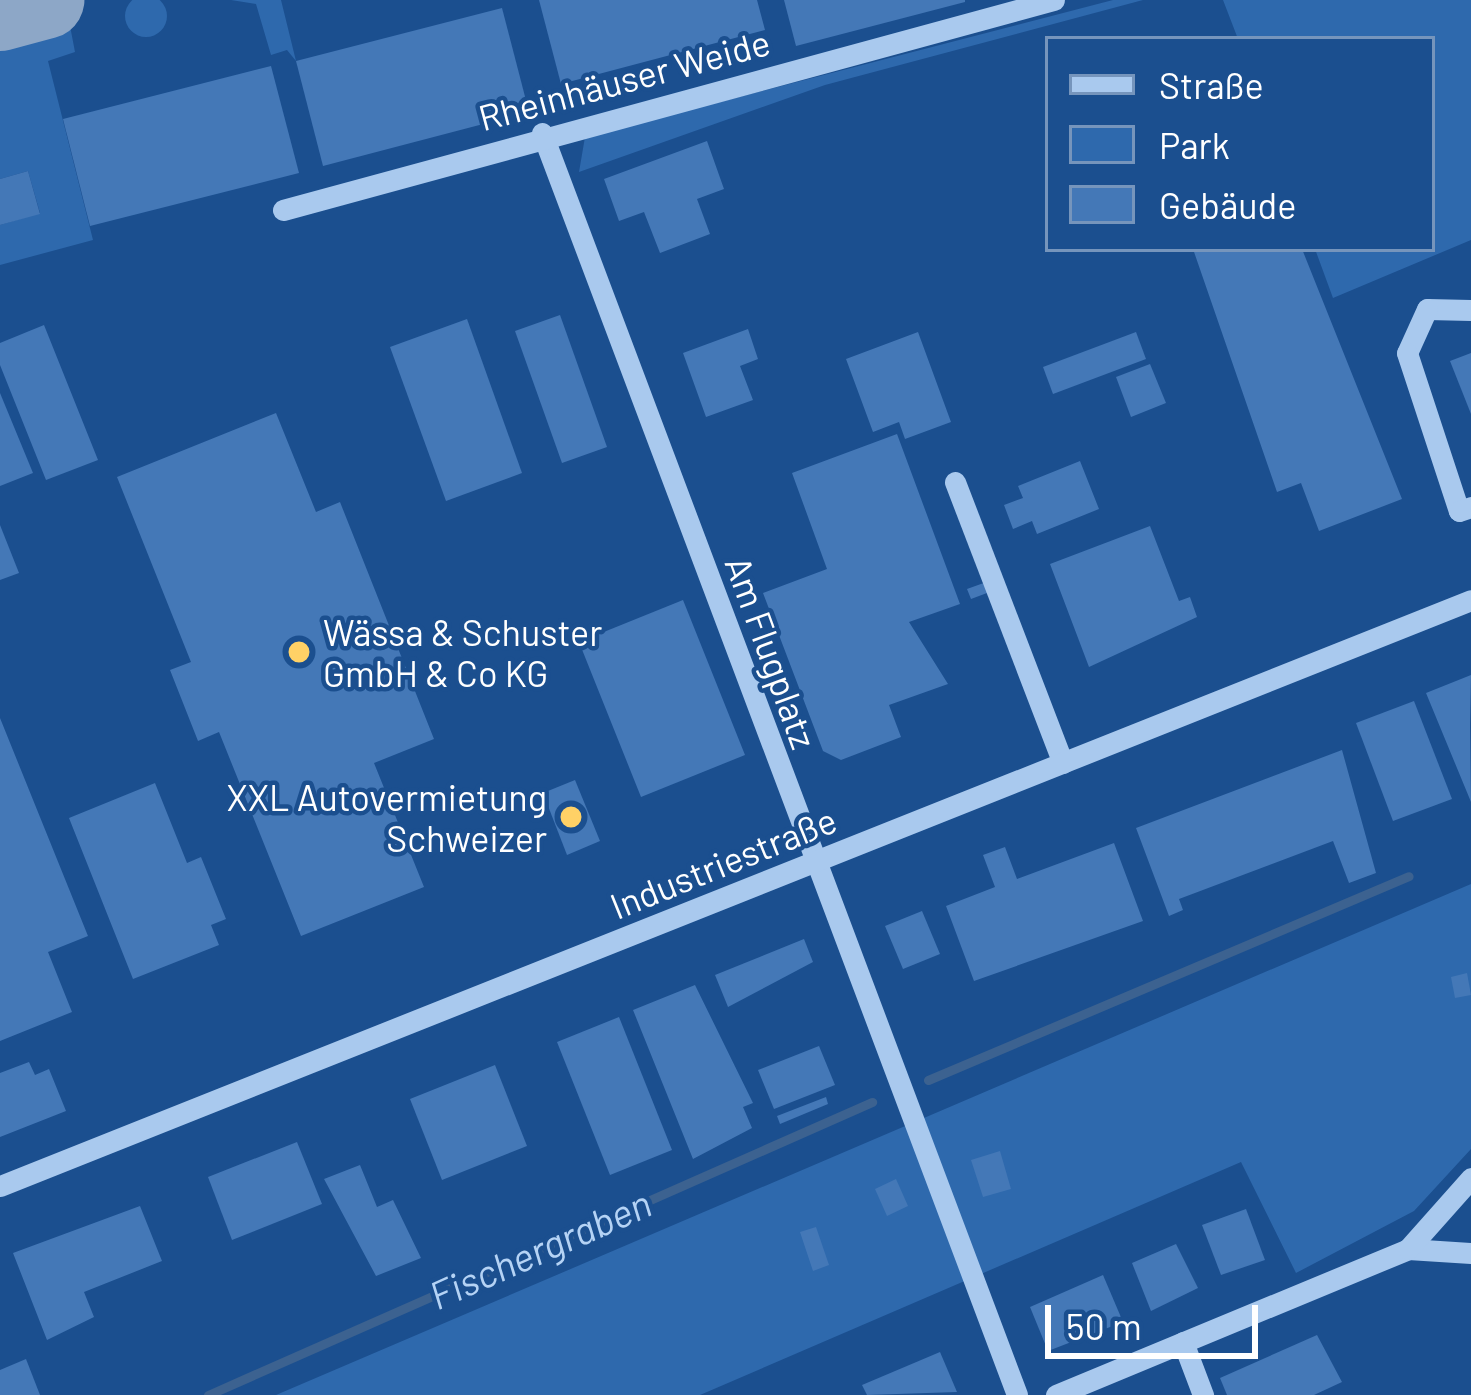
<!DOCTYPE html>
<meta charset="utf-8">
<style>
body{margin:0}
#map{position:relative;width:1471px;height:1395px;overflow:hidden;background:#1b4f8f;font-family:Barlow,sans-serif}
div>[style]{position:absolute}
.green>*{inset:0;background:#2e69ad}
.round{border-radius:50%}
.stream>*{height:9px;margin:-4.5px;padding:0 4.5px;transform-origin:4.5px;border-radius:4.5px;background:#3c6290}
.taxiway>*{height:78px;margin:-39px;padding:0 39px;transform-origin:39px;border-radius:39px;background:#8da7c7}
.building>*{inset:0;background:#4478b7}
.minor>*{height:21px;margin:-10.5px;padding:0 10.5px;transform-origin:10.5px;border-radius:10.5px;background:#a9c9ee}
.dots>*{width:33px;height:33px;translate:-50% -50%;box-sizing:border-box;border:6px solid #1b4f8f;border-radius:50%}
span{translate:-50% -50%;white-space:nowrap;text-align:center;line-height:1.15;-webkit-text-stroke:9px #1b4f8f;paint-order:stroke}
.street-label{font-size:36px;color:#fff}
.poi-label{font-size:36px;color:#fff}
.left{translate:0 -50%;text-align:left}
.right{translate:-100% -50%;text-align:right}
.water-label{font-size:39px;color:#b5d3f5;font-style:italic}
.legend{position:absolute;left:1045px;top:36px;width:390px;height:216px;box-sizing:border-box;background:#1b4f8f;border:3px solid #7695bc;margin:0;padding:15px 21px;list-style:none;font-size:36px;color:#fff}
.legend li{display:flex;align-items:center;gap:24px;height:60px}
.legend b{width:60px;border:3px solid #7695bc}
.scale{position:absolute;left:1045px;top:1305px;width:213px;height:54px;box-sizing:border-box;border:6px solid #fff;border-top:0;padding-left:15px;font-size:36px;line-height:42px;white-space:nowrap;color:#fff;-webkit-text-stroke:9px #1b4f8f;paint-order:stroke}
</style>
<div id="map">
<div class="green">
<i class="round" style="left:125px;top:-5px;width:42px;height:42px"></i>
<i style="clip-path:polygon(231px 0,281px 0,296px 61px,287px 50px,271px 55px,256px 4px)"></i>
<i style="clip-path:polygon(1113px 0,1143px 0,825px 85px,579px 172px,585px 137px)"></i>
<i style="clip-path:polygon(1223px 0,1471px 0,1471px 240px,1333px 298px,1315px 249px,1432px 249px,1432px 39px,1238px 39px)"></i>
<i style="clip-path:polygon(67px 10px,75px 52px,48px 61px,93px 240px,0 265px,0 225px,40px 213px,28px 171px,0 179px,0 28px)"></i>
<i style="clip-path:polygon(1471px 884px,1471px 1149px,1414px 1211px,1296px 1273px,1241px 1162px,700px 1395px,276px 1395px)"></i>
</div>
<div class="stream">
<i style="left:928px;top:1080px;width:522px;rotate:-22.98deg"></i>
<i style="left:208px;top:1395px;width:726px;rotate:-23.81deg"></i>
</div>
<div class="taxiway">
<i style="left:0;top:12px;width:47px;rotate:-14.9deg"></i>
</div>
<div class="building">
<i style="clip-path:polygon(539px 0,757px 0,765px 30px,561px 84px)"></i>
<i style="clip-path:polygon(784px 0,965px 0,965px 2px,796px 46px)"></i>
<i style="clip-path:polygon(502px 8px,529px 112px,323px 166px,296px 61px)"></i>
<i style="clip-path:polygon(271px 66px,299px 173px,90px 226px,63px 119px)"></i>
<i style="clip-path:polygon(707px 141px,724px 189px,697px 199px,710px 234px,660px 253px,644px 212px,619px 221px,604px 179px)"></i>
<i style="clip-path:polygon(28px 171px,40px 214px,0 225px,0 179px)"></i>
<i style="clip-path:polygon(1193px 249px,1302px 249px,1402px 499px,1319px 531px,1301px 483px,1277px 492px)"></i>
<i style="clip-path:polygon(560px 315px,607px 447px,562px 463px,515px 331px)"></i>
<i style="clip-path:polygon(467px 319px,522px 473px,446px 501px,390px 347px)"></i>
<i style="clip-path:polygon(44px 325px,98px 460px,46px 480px,0 365px,0 343px)"></i>
<i style="clip-path:polygon(748px 329px,758px 359px,740px 366px,753px 400px,706px 417px,683px 353px)"></i>
<i style="clip-path:polygon(918px 332px,951px 422px,905px 439px,899px 422px,873px 432px,846px 359px)"></i>
<i style="clip-path:polygon(1136px 332px,1146px 359px,1053px 394px,1043px 367px)"></i>
<i style="clip-path:polygon(1471px 353px,1471px 414px,1450px 361px)"></i>
<i style="clip-path:polygon(1150px 364px,1166px 403px,1131px 417px,1116px 377px)"></i>
<i style="clip-path:polygon(0 393px,33px 473px,0 486px)"></i>
<i style="clip-path:polygon(276px 413px,316px 512px,340px 502px,434px 739px,374px 763px,424px 887px,301px 936px,219px 732px,198px 741px,170px 670px,191px 662px,117px 477px)"></i>
<i style="clip-path:polygon(897px 434px,960px 604px,909px 622px,948px 684px,889px 705px,901px 737px,841px 760px,823px 751px,763px 593px,827px 569px,792px 473px)"></i>
<i style="clip-path:polygon(1080px 461px,1099px 509px,1037px 534px,1032px 521px,1013px 529px,1004px 505px,1023px 498px,1018px 486px)"></i>
<i style="clip-path:polygon(0 525px,19px 573px,0 580px)"></i>
<i style="clip-path:polygon(1150px 526px,1179px 601px,1190px 597px,1197px 617px,1089px 667px,1050px 564px)"></i>
<i style="clip-path:polygon(992px 580px,995px 590px,971px 599px,967px 589px)"></i>
<i style="clip-path:polygon(683px 600px,745px 755px,641px 797px,579px 642px)"></i>
<i style="clip-path:polygon(1471px 675px,1470px 725px,1471px 802px,1426px 693px)"></i>
<i style="clip-path:polygon(1414px 701px,1452px 799px,1393px 821px,1356px 723px)"></i>
<i style="clip-path:polygon(0 718px,88px 936px,48px 952px,72px 1012px,0 1041px)"></i>
<i style="clip-path:polygon(1342px 750px,1376px 873px,1349px 883px,1333px 841px,1179px 899px,1183px 910px,1169px 916px,1136px 828px)"></i>
<i style="clip-path:polygon(575px 780px,600px 841px,567px 855px,543px 793px)"></i>
<i style="clip-path:polygon(155px 783px,187px 863px,201px 857px,226px 919px,211px 925px,219px 945px,133px 979px,69px 818px)"></i>
<i style="clip-path:polygon(1114px 843px,1143px 921px,974px 981px,946px 906px,995px 887px,983px 855px,1005px 847px,1017px 879px)"></i>
<i style="clip-path:polygon(922px 911px,940px 954px,903px 969px,885px 926px)"></i>
<i style="clip-path:polygon(804px 939px,813px 962px,728px 1007px,715px 975px)"></i>
<i style="clip-path:polygon(1467px 973px,1471px 995px,1455px 998px,1451px 977px)"></i>
<i style="clip-path:polygon(695px 985px,753px 1103px,743px 1107px,752px 1128px,693px 1159px,633px 1010px)"></i>
<i style="clip-path:polygon(619px 1017px,672px 1150px,610px 1175px,557px 1042px)"></i>
<i style="clip-path:polygon(819px 1046px,835px 1085px,774px 1109px,758px 1070px)"></i>
<i style="clip-path:polygon(29px 1062px,35px 1075px,49px 1069px,66px 1111px,0 1137px,0 1073px)"></i>
<i style="clip-path:polygon(495px 1065px,527px 1146px,442px 1180px,410px 1099px)"></i>
<i style="clip-path:polygon(826px 1097px,828px 1104px,780px 1124px,777px 1116px)"></i>
<i style="clip-path:polygon(297px 1142px,322px 1204px,232px 1240px,208px 1177px)"></i>
<i style="clip-path:polygon(1000px 1151px,1011px 1189px,983px 1197px,971px 1160px)"></i>
<i style="clip-path:polygon(360px 1165px,377px 1207px,393px 1200px,421px 1258px,376px 1276px,324px 1179px)"></i>
<i style="clip-path:polygon(896px 1179px,908px 1206px,887px 1216px,875px 1189px)"></i>
<i style="clip-path:polygon(140px 1206px,162px 1261px,84px 1292px,94px 1317px,47px 1340px,13px 1253px)"></i>
<i style="clip-path:polygon(1246px 1209px,1265px 1260px,1221px 1275px,1202px 1225px)"></i>
<i style="clip-path:polygon(816px 1227px,829px 1265px,813px 1271px,800px 1232px)"></i>
<i style="clip-path:polygon(1176px 1244px,1198px 1288px,1151px 1311px,1132px 1263px)"></i>
<i style="clip-path:polygon(1103px 1275px,1123px 1322px,1048px 1351px,1030px 1307px)"></i>
<i style="clip-path:polygon(1317px 1335px,1342px 1382px,1314px 1395px,1227px 1395px,1220px 1378px)"></i>
<i style="clip-path:polygon(940px 1352px,957px 1392px,867px 1395px,862px 1385px)"></i>
<i style="clip-path:polygon(26px 1359px,40px 1395px,0 1395px,0 1370px)"></i>
</div>
<div class="minor">
<i style="left:542px;top:133px;width:1348px;rotate:69.37deg"></i>
<i style="left:283px;top:210px;width:799px;rotate:-15.24deg"></i>
<i style="left:1471px;top:310px;width:44px;rotate:-178.7deg"></i>
<i style="left:1427px;top:309px;width:48px;rotate:114.4deg"></i>
<i style="left:1407px;top:353px;width:166px;rotate:71.8deg"></i>
<i style="left:1459px;top:511px;width:13px;rotate:-18deg"></i>
<i style="left:955px;top:482px;width:301px;rotate:69deg"></i>
<i style="left:0;top:1186px;width:1583px;rotate:-21.72deg"></i>
<i style="left:1408px;top:1249px;width:63px;rotate:3.6deg"></i>
<i style="left:1183px;top:1342px;width:57px;rotate:69.3deg"></i>
<i style="left:1056px;top:1395px;width:381px;rotate:-22.5deg"></i>
<i style="left:1408px;top:1249px;width:95px;rotate:-48.4deg"></i>
</div>
<div class="dots">
<i style="left:299px;top:652px;background:#ffd166"></i>
<i style="left:571px;top:817px;background:#ffd166"></i>
</div>
<div class="street-label">
<span style="left:624px;top:79px;rotate:-15deg">Rheinhäuser Weide</span>
<span style="left:772px;top:652px;rotate:70deg">Am Flugplatz</span>
<span style="left:723px;top:862px;rotate:-22deg">Industriestraße</span>
</div>
<div class="poi-label">
<span class="left" style="left:323px;top:652px">Wässa &amp; Schuster<br>GmbH &amp; Co KG</span>
<span class="right" style="left:547px;top:817px">XXL Autovermietung<br>Schweizer</span>
</div>
<div class="water-label">
<span style="left:540px;top:1249px;rotate:-24deg">Fischergraben</span>
</div>
<ul class="legend">
<li><b style="height:15px;background:#a9c9ee"></b>Straße</li>
<li><b style="height:33px;background:#2e69ad"></b>Park</li>
<li><b style="height:33px;background:#4478b7"></b>Gebäude</li>
</ul>
<div class="scale">50 m</div>
</div>
